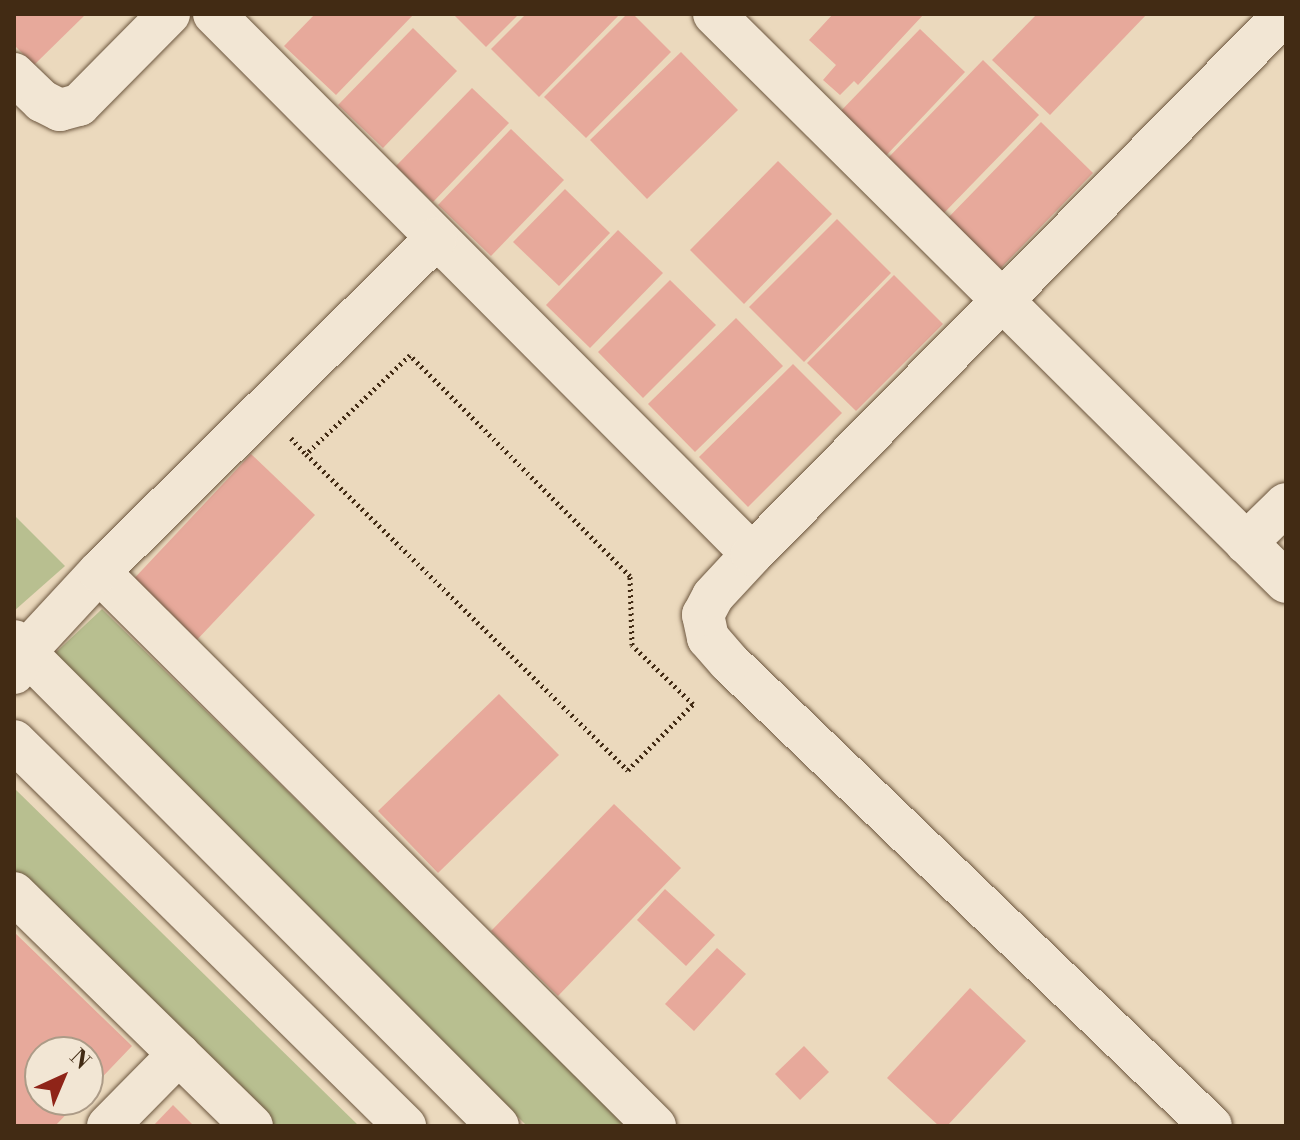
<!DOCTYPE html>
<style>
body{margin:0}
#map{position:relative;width:1300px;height:1140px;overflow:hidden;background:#ebd9bd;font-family:"Libre Bodoni",serif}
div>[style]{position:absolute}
.green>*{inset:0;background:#b8bf90}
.building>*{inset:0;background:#e7a99b}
.path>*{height:5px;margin-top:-2.5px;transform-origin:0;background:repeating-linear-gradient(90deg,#422b14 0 2px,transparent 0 6px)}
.roads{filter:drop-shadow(0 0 2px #6c563e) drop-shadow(0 0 2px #6c563e)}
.minor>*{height:42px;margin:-21px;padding:0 21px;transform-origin:21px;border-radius:21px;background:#f2e6d4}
span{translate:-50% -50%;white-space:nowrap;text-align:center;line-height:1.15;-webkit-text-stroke:8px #f2e6d4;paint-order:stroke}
.frame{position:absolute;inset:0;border:16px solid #422b14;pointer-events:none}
.north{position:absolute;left:24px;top:1036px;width:80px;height:80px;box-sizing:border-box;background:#f2e6d4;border:2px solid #ac9b87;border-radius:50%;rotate:44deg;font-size:22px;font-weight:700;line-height:32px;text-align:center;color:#422b14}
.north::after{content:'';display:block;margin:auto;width:28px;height:36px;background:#8f2418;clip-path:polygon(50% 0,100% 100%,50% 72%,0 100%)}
</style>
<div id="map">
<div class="green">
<i style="clip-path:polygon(14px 515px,65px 566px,14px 611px)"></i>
<i style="clip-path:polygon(102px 609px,628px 1126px,527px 1126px,51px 657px)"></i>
<i style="clip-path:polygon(14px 788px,359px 1126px,271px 1126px,14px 875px)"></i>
</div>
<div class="building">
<i style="clip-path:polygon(14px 14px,86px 14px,34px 65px,14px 45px)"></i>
<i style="clip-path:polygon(315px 14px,414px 14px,336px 95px,284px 46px)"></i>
<i style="clip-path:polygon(453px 14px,519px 14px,486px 47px)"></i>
<i style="clip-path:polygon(526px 14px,620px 14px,539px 97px,491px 49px)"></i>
<i style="clip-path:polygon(627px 14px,633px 14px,671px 52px,586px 138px,544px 97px)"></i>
<i style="clip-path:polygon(833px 14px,924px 14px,858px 85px,854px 81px,840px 95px,823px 80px,836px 65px,809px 40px)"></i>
<i style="clip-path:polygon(1037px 14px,1147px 14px,1050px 115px,992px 60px)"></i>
<i style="clip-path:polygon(413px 28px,457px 71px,383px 148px,338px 105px)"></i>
<i style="clip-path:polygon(920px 29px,965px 72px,881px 161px,835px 117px)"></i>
<i style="clip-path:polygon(681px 52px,738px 110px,647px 199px,590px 140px)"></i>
<i style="clip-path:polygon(983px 60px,1039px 115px,943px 214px,887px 159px)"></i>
<i style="clip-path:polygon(472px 88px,509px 123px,433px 202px,396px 166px)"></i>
<i style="clip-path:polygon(1041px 122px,1093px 173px,998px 271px,945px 221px)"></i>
<i style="clip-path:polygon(511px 129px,564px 180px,491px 256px,438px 205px)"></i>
<i style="clip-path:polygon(778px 161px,832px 214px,744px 304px,690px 250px)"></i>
<i style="clip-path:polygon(565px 189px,610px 233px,559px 286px,513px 242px)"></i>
<i style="clip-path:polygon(837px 219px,891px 273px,804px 362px,749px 307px)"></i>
<i style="clip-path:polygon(618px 230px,663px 273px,590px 348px,546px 305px)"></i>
<i style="clip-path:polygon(894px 275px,943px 324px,856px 411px,807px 363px)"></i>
<i style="clip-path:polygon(670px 280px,716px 325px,643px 398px,598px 352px)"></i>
<i style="clip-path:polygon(736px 318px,783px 366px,695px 452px,648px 404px)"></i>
<i style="clip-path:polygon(793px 364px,842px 413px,748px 507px,699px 457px)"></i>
<i style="clip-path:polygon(251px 454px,315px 515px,193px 644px,129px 584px)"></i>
<i style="clip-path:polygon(499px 694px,559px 755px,438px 873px,378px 811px)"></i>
<i style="clip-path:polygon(614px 804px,681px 868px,558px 996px,491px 931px)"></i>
<i style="clip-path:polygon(665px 889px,715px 935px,686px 966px,637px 920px)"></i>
<i style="clip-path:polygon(14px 932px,132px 1046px,88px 1092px,88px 1052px,40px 1052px,40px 1100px,80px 1100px,55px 1126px,14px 1126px)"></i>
<i style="clip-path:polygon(717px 948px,746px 974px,694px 1031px,665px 1004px)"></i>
<i style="clip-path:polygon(970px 988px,1026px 1041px,947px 1126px,939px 1126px,887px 1078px)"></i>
<i style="clip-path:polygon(804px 1046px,829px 1072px,800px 1100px,775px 1074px)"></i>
<i style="clip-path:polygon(173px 1105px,194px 1126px,153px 1126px)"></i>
</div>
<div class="path">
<i style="left:291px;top:438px;width:22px;rotate:47deg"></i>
<i style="left:306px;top:454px;width:451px;rotate:44.5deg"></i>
<i style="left:628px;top:770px;width:93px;rotate:-45.4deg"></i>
<i style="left:693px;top:704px;width:85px;rotate:-136deg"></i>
<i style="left:632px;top:645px;width:69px;rotate:-91.7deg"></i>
<i style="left:630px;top:576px;width:312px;rotate:-134.9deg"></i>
<i style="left:410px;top:355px;width:144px;rotate:136.4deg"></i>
</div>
<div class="roads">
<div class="minor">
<i style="left:214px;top:14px;width:762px;rotate:45.11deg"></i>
<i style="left:714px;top:14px;width:806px;rotate:44.8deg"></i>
<i style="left:14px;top:74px;width:39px;rotate:44deg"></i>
<i style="left:42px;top:101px;width:20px;rotate:27deg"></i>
<i style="left:60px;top:110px;width:20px;rotate:-15deg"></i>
<i style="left:79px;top:105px;width:128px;rotate:-45.3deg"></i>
<i style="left:1246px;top:543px;width:56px;rotate:-44.3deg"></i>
<i style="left:99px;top:572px;width:785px;rotate:44.9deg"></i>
<i style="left:14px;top:641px;width:685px;rotate:45.06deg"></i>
<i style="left:14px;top:673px;width:24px;rotate:-62deg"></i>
<i style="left:25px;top:652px;width:109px;rotate:-47.2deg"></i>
<i style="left:99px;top:572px;width:474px;rotate:-44.7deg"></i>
<i style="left:14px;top:741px;width:549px;rotate:44.56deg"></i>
<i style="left:14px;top:893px;width:333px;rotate:44.4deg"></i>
<i style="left:108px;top:1126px;width:101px;rotate:-45.4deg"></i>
<i style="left:1211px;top:1126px;width:669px;rotate:-136.09deg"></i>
<i style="left:729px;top:662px;width:32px;rotate:-131deg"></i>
<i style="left:708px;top:638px;width:24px;rotate:-102deg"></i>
<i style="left:703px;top:615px;width:21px;rotate:-62deg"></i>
<i style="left:713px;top:596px;width:57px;rotate:-47.1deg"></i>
<i style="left:752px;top:554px;width:747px;rotate:-45.38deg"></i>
</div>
</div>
<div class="frame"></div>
<div class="north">N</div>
</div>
